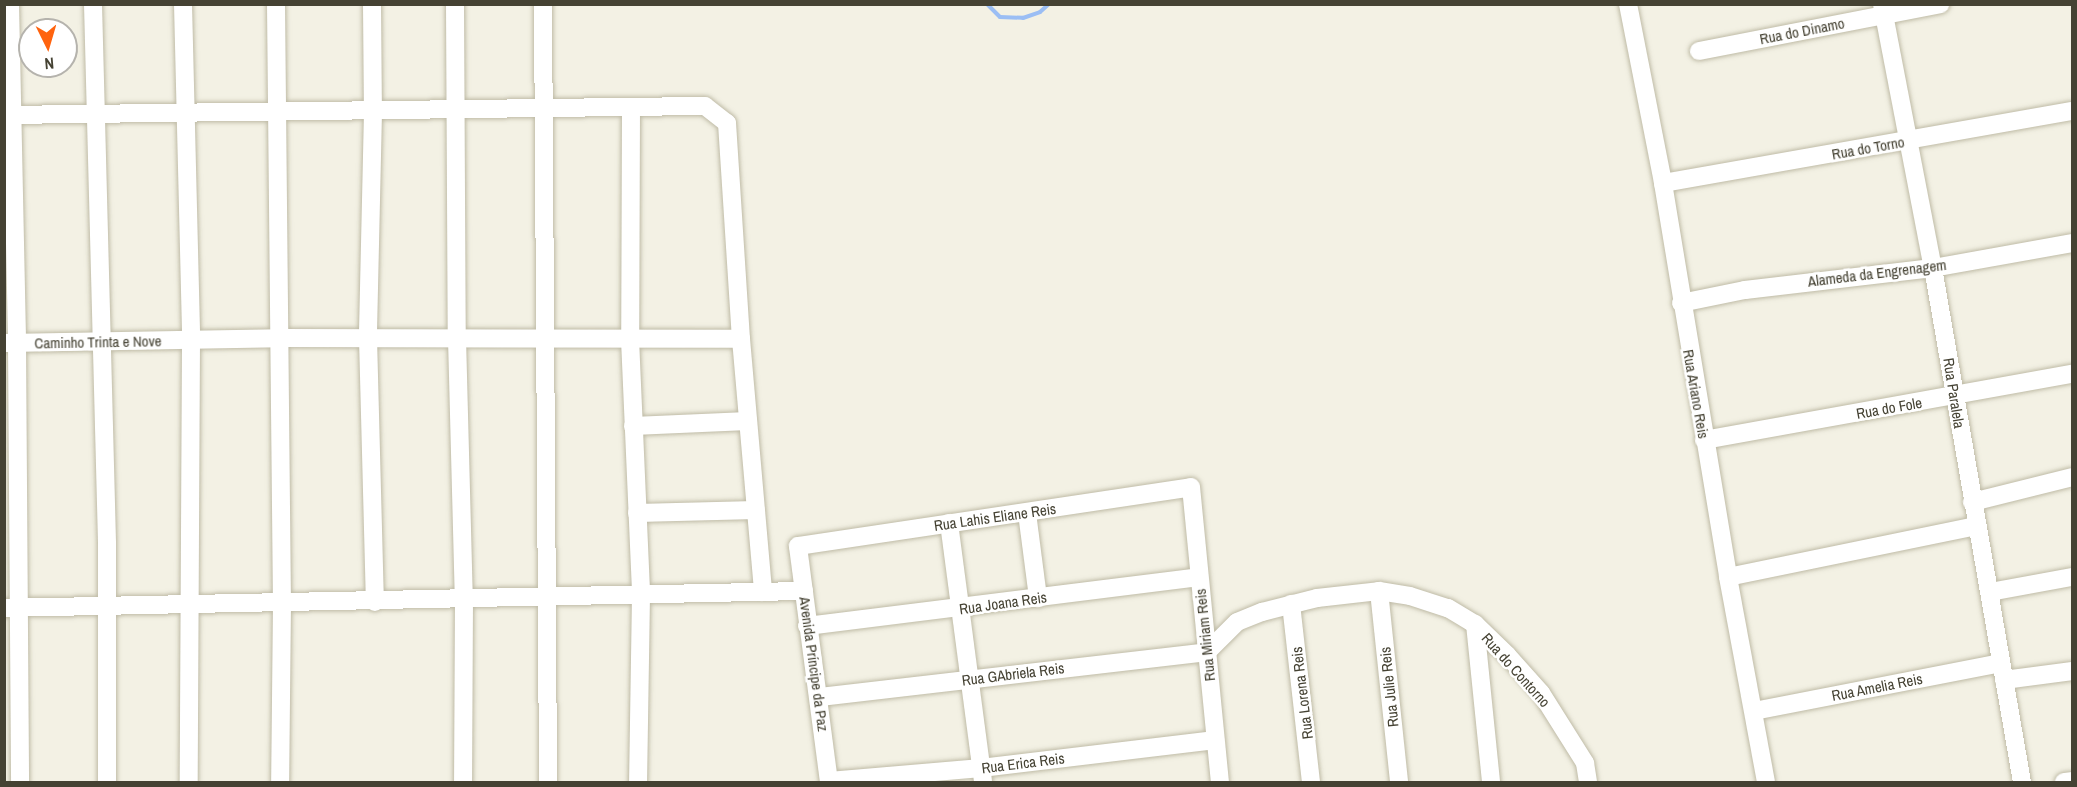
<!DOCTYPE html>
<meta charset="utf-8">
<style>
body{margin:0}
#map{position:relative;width:2077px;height:787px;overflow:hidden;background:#f3f1e4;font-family:"Archivo Narrow",sans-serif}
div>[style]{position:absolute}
.stream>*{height:4px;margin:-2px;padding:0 2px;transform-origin:2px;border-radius:2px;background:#9bbef4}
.roads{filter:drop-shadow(0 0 2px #bfbba6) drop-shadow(0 0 2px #bfbba6)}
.minor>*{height:18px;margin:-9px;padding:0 9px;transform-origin:9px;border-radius:9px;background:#fff}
span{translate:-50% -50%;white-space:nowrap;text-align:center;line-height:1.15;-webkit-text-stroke:5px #fff;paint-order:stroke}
.street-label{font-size:15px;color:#454233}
.frame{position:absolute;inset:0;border:6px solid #454233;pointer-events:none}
.north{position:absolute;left:18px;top:18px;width:60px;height:60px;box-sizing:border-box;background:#fff;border:2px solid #b5b3ad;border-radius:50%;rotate:175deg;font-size:16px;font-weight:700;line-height:24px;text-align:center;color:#454233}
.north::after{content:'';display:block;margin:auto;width:21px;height:27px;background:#ff630e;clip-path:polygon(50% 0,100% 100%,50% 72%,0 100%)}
</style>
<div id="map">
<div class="stream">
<i style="left:987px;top:4px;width:18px;rotate:45deg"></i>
<i style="left:1000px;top:17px;width:23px;rotate:2deg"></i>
<i style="left:1023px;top:18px;width:18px;rotate:-19deg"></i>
<i style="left:1040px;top:12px;width:12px;rotate:-42deg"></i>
</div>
<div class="roads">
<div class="minor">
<i style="left:10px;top:4px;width:339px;rotate:88.8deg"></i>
<i style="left:17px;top:343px;width:439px;rotate:89.6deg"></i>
<i style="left:93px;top:4px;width:540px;rotate:88.51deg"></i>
<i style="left:107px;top:544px;width:238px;rotate:90deg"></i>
<i style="left:183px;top:4px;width:337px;rotate:88.6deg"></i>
<i style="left:191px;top:341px;width:441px;rotate:90.3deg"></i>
<i style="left:276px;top:4px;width:599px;rotate:89.43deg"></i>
<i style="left:282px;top:603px;width:179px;rotate:90.6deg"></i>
<i style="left:372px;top:4px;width:108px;rotate:89.5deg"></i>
<i style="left:373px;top:112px;width:226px;rotate:91.3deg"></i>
<i style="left:368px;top:338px;width:264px;rotate:88.5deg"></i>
<i style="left:455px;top:4px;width:334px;rotate:89.7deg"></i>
<i style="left:457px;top:338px;width:262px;rotate:88.5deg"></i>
<i style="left:464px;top:600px;width:182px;rotate:90.3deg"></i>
<i style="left:543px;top:4px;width:778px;rotate:89.63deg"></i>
<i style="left:1628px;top:4px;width:182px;rotate:78.9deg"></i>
<i style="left:1663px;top:183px;width:399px;rotate:80.6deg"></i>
<i style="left:1728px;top:577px;width:208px;rotate:79.5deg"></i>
<i style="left:1882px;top:4px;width:269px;rotate:79.1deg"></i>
<i style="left:1933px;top:268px;width:522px;rotate:80.18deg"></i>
<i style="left:1699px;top:51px;width:246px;rotate:-11deg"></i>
<i style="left:631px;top:107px;width:232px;rotate:90.2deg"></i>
<i style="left:630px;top:339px;width:256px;rotate:87.5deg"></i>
<i style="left:641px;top:595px;width:187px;rotate:90.9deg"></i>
<i style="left:4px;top:115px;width:701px;rotate:-0.74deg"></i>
<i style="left:705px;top:106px;width:28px;rotate:38deg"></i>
<i style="left:727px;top:123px;width:216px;rotate:86.3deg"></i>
<i style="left:741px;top:339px;width:254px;rotate:85deg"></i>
<i style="left:1663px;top:183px;width:415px;rotate:-10deg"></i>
<i style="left:1681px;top:303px;width:65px;rotate:-11.5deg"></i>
<i style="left:1745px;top:290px;width:189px;rotate:-6.7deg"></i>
<i style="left:1933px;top:268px;width:141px;rotate:-10.2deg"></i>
<i style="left:6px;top:343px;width:273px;rotate:-1deg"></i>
<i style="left:279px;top:338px;width:462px;rotate:0.1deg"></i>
<i style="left:633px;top:426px;width:115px;rotate:-2.5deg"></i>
<i style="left:1704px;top:440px;width:374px;rotate:-10.2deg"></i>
<i style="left:1972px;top:502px;width:103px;rotate:-14deg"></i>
<i style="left:637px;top:513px;width:119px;rotate:-1.4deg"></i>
<i style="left:1027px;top:513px;width:86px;rotate:82.6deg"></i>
<i style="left:949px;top:523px;width:261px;rotate:82.5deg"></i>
<i style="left:1728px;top:577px;width:254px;rotate:-11.6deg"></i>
<i style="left:1379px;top:591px;width:192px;rotate:84deg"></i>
<i style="left:1990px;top:592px;width:83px;rotate:-10.4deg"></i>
<i style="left:1291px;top:604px;width:179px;rotate:83.6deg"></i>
<i style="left:4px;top:608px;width:800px;rotate:-1.22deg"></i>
<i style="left:1475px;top:624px;width:159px;rotate:84.2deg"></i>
<i style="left:807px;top:626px;width:395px;rotate:-7.1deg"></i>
<i style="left:2004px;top:680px;width:69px;rotate:-7.5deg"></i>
<i style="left:820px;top:697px;width:390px;rotate:-6.6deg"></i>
<i style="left:1207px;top:652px;width:42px;rotate:-45deg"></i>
<i style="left:1237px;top:622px;width:27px;rotate:-22deg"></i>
<i style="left:1262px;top:612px;width:57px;rotate:-14.3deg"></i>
<i style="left:1317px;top:598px;width:62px;rotate:-6.4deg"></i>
<i style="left:1379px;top:591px;width:31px;rotate:9deg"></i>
<i style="left:1410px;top:596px;width:40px;rotate:18deg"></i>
<i style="left:1448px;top:608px;width:31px;rotate:31deg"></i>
<i style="left:1475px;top:624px;width:45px;rotate:44.1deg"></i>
<i style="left:1507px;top:655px;width:51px;rotate:48.2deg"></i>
<i style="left:1541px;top:693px;width:83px;rotate:57.8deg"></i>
<i style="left:1585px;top:763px;width:19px;rotate:81deg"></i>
<i style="left:1754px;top:711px;width:251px;rotate:-11deg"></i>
<i style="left:829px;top:781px;width:153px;rotate:-4.9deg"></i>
<i style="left:981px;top:768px;width:236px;rotate:-6.8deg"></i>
<i style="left:829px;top:782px;width:238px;rotate:-97.5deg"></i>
<i style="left:798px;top:546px;width:397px;rotate:-8.5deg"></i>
<i style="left:1191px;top:487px;width:296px;rotate:84.4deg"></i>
<i style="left:2064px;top:782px;width:8px;rotate:-7deg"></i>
</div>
</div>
<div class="street-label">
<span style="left:1802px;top:31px;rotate:-11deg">Rua do Dinamo</span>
<span style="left:1868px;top:148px;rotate:-10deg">Rua do Torno</span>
<span style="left:1877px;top:273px;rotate:-7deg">Alameda da Engrenagem</span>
<span style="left:98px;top:342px;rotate:-1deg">Caminho Trinta e Nove</span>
<span style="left:1954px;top:393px;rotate:81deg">Rua Paralela</span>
<span style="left:1696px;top:394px;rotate:80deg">Rua Ariano Reis</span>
<span style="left:1889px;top:408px;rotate:-10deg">Rua do Fole</span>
<span style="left:995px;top:517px;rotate:-8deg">Rua Lahis Eliane Reis</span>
<span style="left:1003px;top:603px;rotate:-8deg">Rua Joana Reis</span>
<span style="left:1205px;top:635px;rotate:-96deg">Rua Miriam Reis</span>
<span style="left:814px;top:664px;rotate:82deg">Avenida Príncipe da Paz</span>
<span style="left:1516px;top:670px;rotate:48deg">Rua do Contorno</span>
<span style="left:1013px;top:674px;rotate:-7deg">Rua GAbriela Reis</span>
<span style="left:1389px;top:687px;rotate:-96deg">Rua Julie Reis</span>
<span style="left:1877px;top:687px;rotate:-11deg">Rua Amelia Reis</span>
<span style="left:1302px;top:693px;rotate:-97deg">Rua Lorena Reis</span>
<span style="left:1023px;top:763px;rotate:-7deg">Rua Erica Reis</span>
</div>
<div class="frame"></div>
<div class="north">N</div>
</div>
